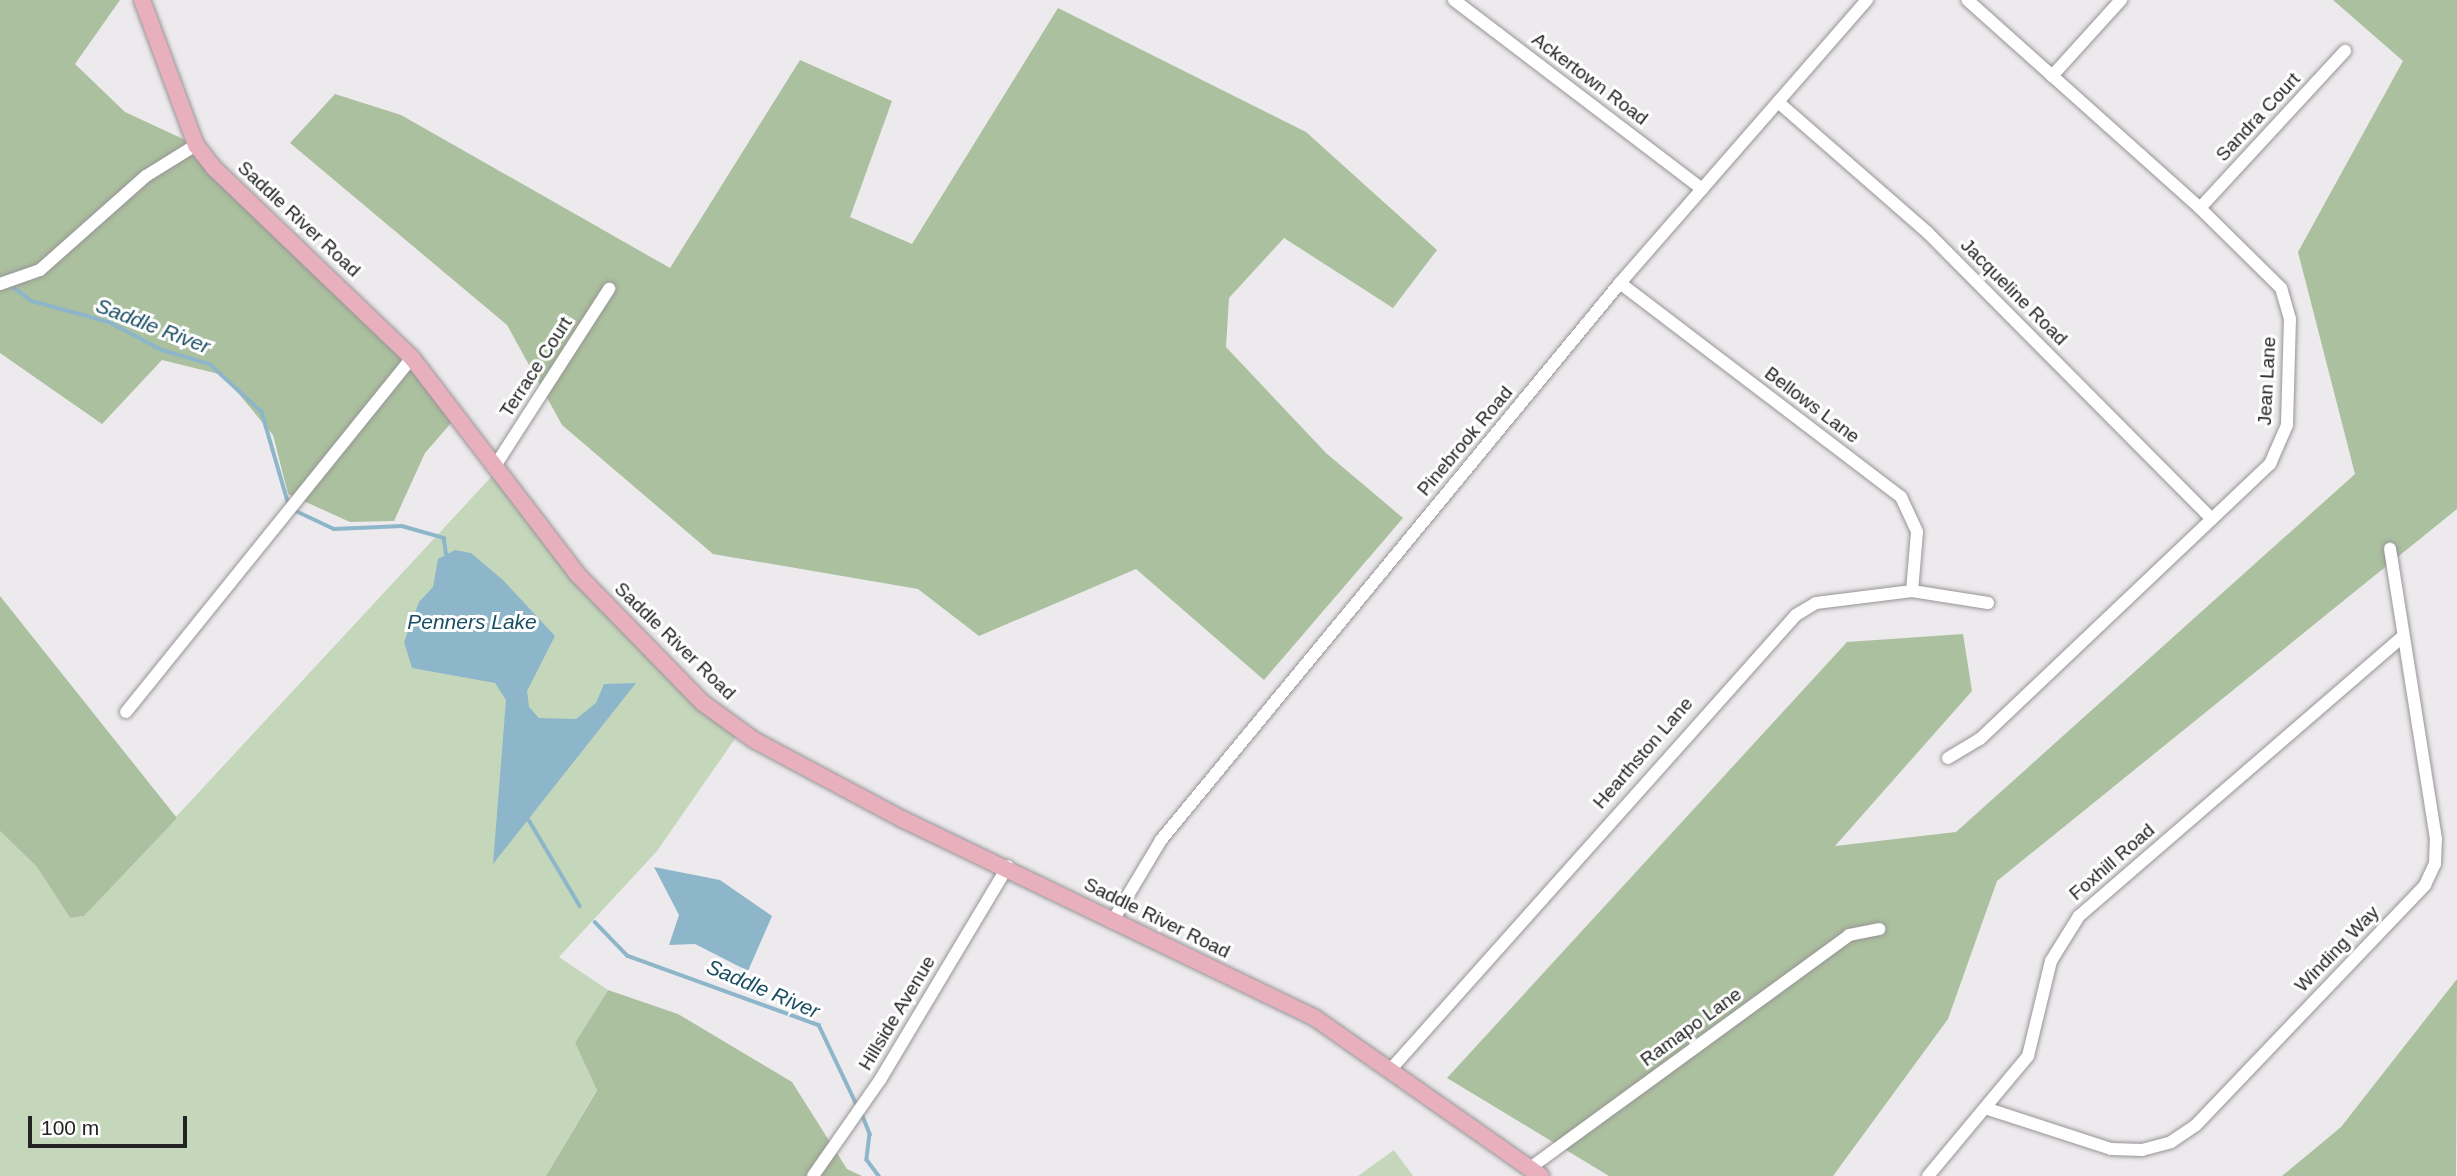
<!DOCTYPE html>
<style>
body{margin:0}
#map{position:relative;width:2457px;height:1176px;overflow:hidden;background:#edeaed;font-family:Arial,sans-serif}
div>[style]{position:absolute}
.green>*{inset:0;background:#c5d7bb}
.forest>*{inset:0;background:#abc09e}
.water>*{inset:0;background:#8eb6ca}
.stream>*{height:3.5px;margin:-1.75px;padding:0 1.75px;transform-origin:1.75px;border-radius:1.75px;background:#8eb6ca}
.roads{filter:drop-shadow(0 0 2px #979496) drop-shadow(0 0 2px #979496)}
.minor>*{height:12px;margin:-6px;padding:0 6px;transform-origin:6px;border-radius:6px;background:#fff}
.major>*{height:16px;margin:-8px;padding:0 8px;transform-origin:8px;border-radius:8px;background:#e8afbd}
span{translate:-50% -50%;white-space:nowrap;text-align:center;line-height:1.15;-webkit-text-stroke:6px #fff;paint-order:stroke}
.street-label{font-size:19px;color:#242324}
.water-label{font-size:21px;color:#194e63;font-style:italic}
.scale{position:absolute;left:28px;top:1116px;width:159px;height:32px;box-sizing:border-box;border:4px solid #242324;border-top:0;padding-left:9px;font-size:21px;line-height:24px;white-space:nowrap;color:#242324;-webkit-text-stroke:5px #fff;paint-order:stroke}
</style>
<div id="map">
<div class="green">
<i style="clip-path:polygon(493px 475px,593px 600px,739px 733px,657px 851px,559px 957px,608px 990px,575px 1043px,597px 1089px,546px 1176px,0 1176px,0 831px,37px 867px,70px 918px,84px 916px)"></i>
<i style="clip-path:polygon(1394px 1150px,1413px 1176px,1358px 1176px)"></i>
</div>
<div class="forest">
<i style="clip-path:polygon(0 0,120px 0,75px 64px,125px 112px,196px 145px,459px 414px,425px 453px,394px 521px,350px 522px,288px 494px,273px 435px,223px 375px,162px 360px,102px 424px,0 353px)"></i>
<i style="clip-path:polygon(2333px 0,2457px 0,2457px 509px,1997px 881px,1948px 1019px,1833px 1176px,1609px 1176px,1447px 1078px,1847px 642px,1963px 634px,1972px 691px,1835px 846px,1956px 832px,2355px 474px,2298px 252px,2403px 61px)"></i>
<i style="clip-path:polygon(1058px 8px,1306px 132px,1437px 250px,1393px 308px,1284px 238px,1229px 298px,1226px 347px,1326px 453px,1403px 518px,1264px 680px,1136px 569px,979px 636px,918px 589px,713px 554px,562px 425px,507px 325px,290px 143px,335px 94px,401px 115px,670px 268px,800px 60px,892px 101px,850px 217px,912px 244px)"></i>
<i style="clip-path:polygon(0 596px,177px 818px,84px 916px,70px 918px,37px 867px,0 831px)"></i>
<i style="clip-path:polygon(2457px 979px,2456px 1176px,2282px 1176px,2341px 1127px)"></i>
<i style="clip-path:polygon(608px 990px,678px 1014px,792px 1082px,847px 1169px,862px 1176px,546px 1176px,597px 1090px,575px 1043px)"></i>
</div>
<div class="water">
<i style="clip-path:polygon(455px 550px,471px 553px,503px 580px,555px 636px,527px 691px,529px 707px,539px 718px,576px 719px,596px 703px,604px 684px,636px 683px,493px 864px,506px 700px,495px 683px,412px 668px,404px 642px,419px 602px,433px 587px,438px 559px)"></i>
<i style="clip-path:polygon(654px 867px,720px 880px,772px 916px,748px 971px,695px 944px,669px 945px,679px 915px)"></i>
</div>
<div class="stream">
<i style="left:10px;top:285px;width:27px;rotate:36deg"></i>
<i style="left:32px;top:301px;width:80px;rotate:15.3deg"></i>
<i style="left:109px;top:322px;width:60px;rotate:27.8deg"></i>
<i style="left:162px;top:350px;width:50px;rotate:16.3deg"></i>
<i style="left:210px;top:364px;width:71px;rotate:42.7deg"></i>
<i style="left:262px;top:412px;width:97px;rotate:73.8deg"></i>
<i style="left:294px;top:510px;width:44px;rotate:25.4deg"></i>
<i style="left:334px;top:529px;width:68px;rotate:-2.5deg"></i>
<i style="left:402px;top:526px;width:44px;rotate:15.9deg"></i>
<i style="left:444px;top:538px;width:19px;rotate:81deg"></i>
<i style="left:529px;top:820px;width:100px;rotate:59.3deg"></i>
<i style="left:595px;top:922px;width:47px;rotate:45.9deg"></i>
<i style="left:628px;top:956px;width:203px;rotate:19.9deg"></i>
<i style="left:819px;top:1025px;width:91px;rotate:64.6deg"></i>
<i style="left:862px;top:1114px;width:22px;rotate:68deg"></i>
<i style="left:870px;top:1134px;width:26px;rotate:97deg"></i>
<i style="left:867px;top:1160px;width:20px;rotate:53deg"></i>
</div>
<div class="roads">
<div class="minor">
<i style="left:1454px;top:0;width:312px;rotate:37.3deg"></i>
<i style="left:2052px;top:76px;width:103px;rotate:-47.8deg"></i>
<i style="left:1778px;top:102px;width:198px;rotate:41.1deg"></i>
<i style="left:1927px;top:232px;width:404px;rotate:45.2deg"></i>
<i style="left:2200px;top:208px;width:214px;rotate:-47.3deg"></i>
<i style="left:1620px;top:283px;width:353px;rotate:37.3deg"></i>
<i style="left:1901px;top:497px;width:38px;rotate:65deg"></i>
<i style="left:1917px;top:532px;width:59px;rotate:94.8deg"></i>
<i style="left:0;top:284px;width:42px;rotate:-19.3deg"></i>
<i style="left:40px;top:270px;width:142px;rotate:-41.6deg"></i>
<i style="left:146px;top:176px;width:59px;rotate:-31.8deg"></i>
<i style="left:495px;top:466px;width:211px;rotate:-57.2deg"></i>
<i style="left:126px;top:712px;width:455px;rotate:-51.1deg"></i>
<i style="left:1948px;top:758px;width:37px;rotate:-31deg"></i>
<i style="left:1980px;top:739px;width:400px;rotate:-43.5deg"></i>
<i style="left:2270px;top:464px;width:43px;rotate:-66.4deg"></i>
<i style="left:2287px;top:425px;width:106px;rotate:-88.4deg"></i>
<i style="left:2290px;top:319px;width:32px;rotate:-106deg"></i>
<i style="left:2281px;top:288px;width:114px;rotate:-135.4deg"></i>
<i style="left:2200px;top:208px;width:312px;rotate:-138.2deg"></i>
<i style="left:1112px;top:922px;width:96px;rotate:-59.1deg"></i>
<i style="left:1161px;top:840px;width:722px;rotate:-50.51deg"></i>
<i style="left:1620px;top:283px;width:376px;rotate:-48.9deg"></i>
<i style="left:1391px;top:1069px;width:608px;rotate:-48.26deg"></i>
<i style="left:1796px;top:615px;width:23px;rotate:-31deg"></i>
<i style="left:1816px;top:603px;width:97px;rotate:-7.1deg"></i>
<i style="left:1912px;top:591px;width:77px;rotate:9deg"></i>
<i style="left:1985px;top:1108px;width:133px;rotate:18deg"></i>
<i style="left:2111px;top:1149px;width:31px;rotate:2deg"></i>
<i style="left:2142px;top:1150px;width:30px;rotate:-15deg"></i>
<i style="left:2171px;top:1142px;width:30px;rotate:-34deg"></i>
<i style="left:2196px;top:1125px;width:332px;rotate:-46.3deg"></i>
<i style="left:2425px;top:885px;width:23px;rotate:-65deg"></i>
<i style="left:2435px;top:864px;width:25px;rotate:-88deg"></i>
<i style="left:2436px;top:839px;width:294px;rotate:-99deg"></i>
<i style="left:1530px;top:1168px;width:395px;rotate:-36.1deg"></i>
<i style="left:1849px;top:935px;width:31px;rotate:-11deg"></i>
<i style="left:813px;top:1176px;width:117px;rotate:-55.1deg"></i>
<i style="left:880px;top:1080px;width:249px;rotate:-59.1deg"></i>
<i style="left:1928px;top:1176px;width:156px;rotate:-50.2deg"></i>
<i style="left:2028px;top:1056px;width:98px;rotate:-76.4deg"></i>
<i style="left:2051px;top:961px;width:53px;rotate:-58.1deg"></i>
<i style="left:2079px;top:916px;width:428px;rotate:-40.8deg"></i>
</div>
<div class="major">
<i style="left:142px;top:0;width:155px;rotate:69.6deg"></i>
<i style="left:196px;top:145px;width:29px;rotate:52deg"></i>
<i style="left:214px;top:168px;width:274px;rotate:43.8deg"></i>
<i style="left:412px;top:358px;width:272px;rotate:52.6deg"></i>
<i style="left:577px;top:574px;width:180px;rotate:45.7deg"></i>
<i style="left:703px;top:703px;width:63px;rotate:36deg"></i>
<i style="left:754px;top:740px;width:170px;rotate:28.1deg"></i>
<i style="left:904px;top:820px;width:456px;rotate:25.7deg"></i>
<i style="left:1315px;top:1018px;width:276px;rotate:35deg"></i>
</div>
</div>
<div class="street-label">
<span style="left:1590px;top:79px;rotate:37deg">Ackertown Road</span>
<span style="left:2258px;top:117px;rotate:-47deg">Sandra Court</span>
<span style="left:299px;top:219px;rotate:43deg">Saddle River Road</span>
<span style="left:2014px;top:292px;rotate:45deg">Jacqueline Road</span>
<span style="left:536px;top:367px;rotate:-57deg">Terrace Court</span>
<span style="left:2267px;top:381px;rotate:-87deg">Jean Lane</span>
<span style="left:1812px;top:405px;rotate:37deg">Bellows Lane</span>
<span style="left:1465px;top:441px;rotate:-50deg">Pinebrook Road</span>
<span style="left:675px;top:641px;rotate:44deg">Saddle River Road</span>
<span style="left:1643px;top:753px;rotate:-49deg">Hearthston Lane</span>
<span style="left:2112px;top:862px;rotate:-41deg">Foxhill Road</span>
<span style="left:1157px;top:918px;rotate:26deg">Saddle River Road</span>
<span style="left:2337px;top:949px;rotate:-46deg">Winding Way</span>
<span style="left:897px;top:1013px;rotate:-59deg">Hillside Avenue</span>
<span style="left:1691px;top:1027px;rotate:-36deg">Ramapo Lane</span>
</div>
<div class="water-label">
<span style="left:153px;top:326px;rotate:21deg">Saddle River</span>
<span style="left:472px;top:622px">Penners Lake</span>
<span style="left:763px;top:989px;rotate:23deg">Saddle River</span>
</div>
<div class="scale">100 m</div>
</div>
